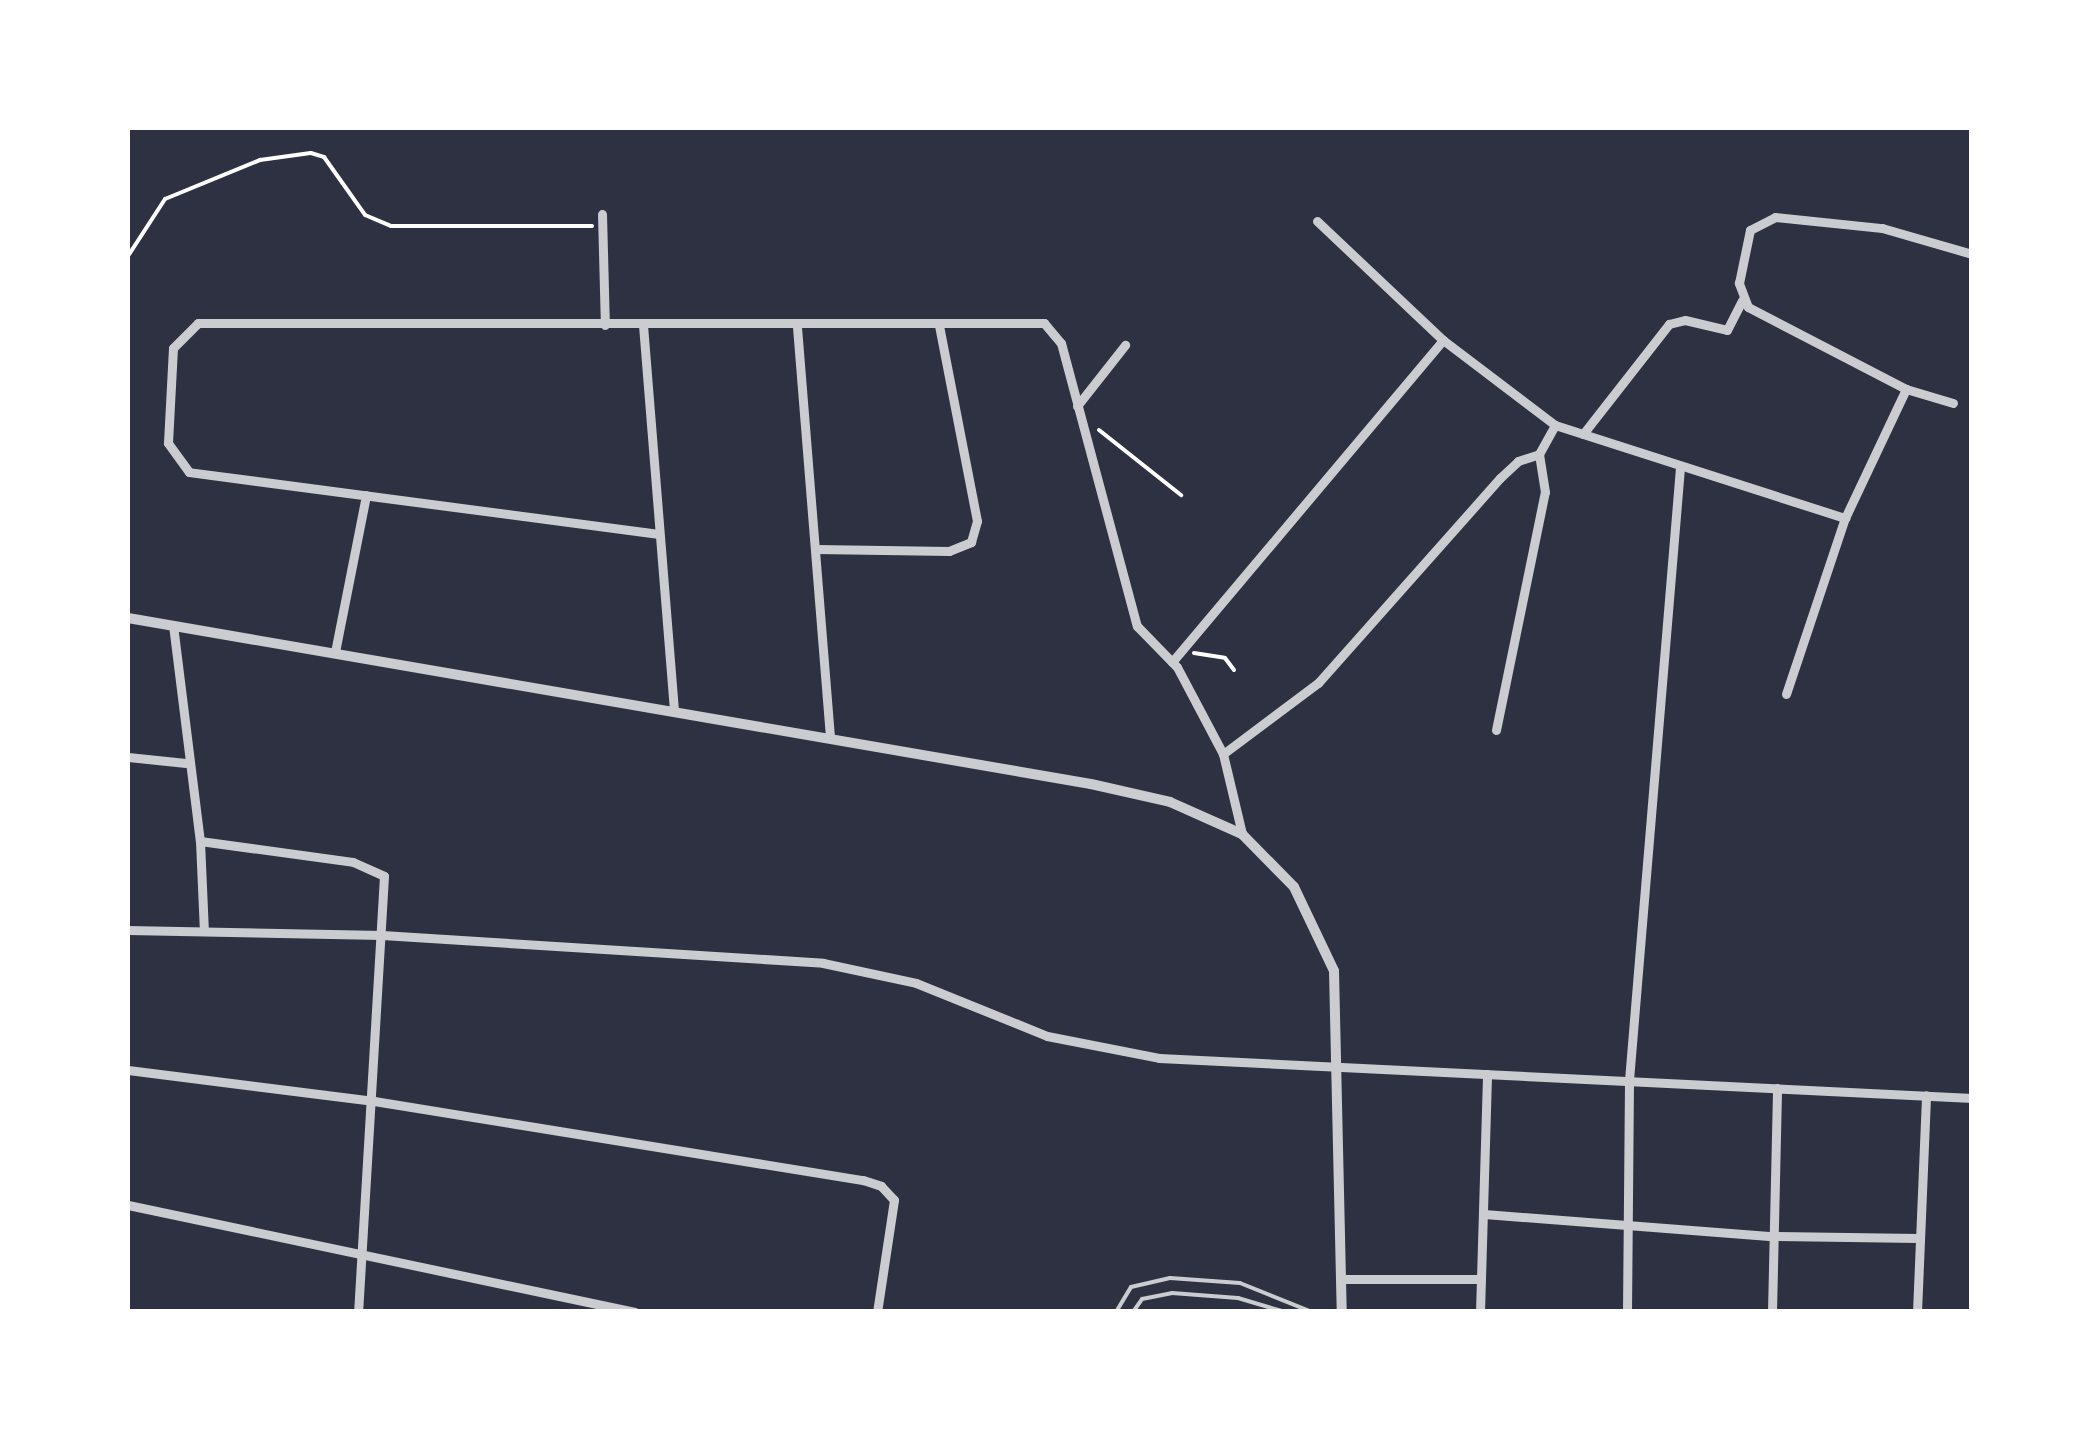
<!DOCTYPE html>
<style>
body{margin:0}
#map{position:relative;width:2099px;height:1439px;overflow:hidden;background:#2d3142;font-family:Inter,sans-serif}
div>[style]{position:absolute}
.path>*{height:4px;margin:-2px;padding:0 2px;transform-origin:2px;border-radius:2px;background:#fff}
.service>*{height:4px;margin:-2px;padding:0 2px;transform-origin:2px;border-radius:2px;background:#caccd0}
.minor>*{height:9px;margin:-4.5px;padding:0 4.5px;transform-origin:4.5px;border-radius:4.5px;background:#caccd0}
.tertiary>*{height:10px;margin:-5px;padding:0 5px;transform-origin:5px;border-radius:5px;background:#caccd0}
span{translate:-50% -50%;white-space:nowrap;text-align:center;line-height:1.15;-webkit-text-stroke:10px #fff;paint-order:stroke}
.frame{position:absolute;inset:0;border:130px solid #fff;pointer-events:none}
</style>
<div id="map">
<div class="path">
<i style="left:128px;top:256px;width:68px;rotate:-57deg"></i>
<i style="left:165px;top:199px;width:103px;rotate:-22.3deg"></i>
<i style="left:260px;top:160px;width:51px;rotate:-7.8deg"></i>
<i style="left:311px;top:153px;width:14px;rotate:17deg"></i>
<i style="left:324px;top:157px;width:71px;rotate:54.7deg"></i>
<i style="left:365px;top:215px;width:28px;rotate:23deg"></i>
<i style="left:391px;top:226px;width:201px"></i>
<i style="left:1099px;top:430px;width:105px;rotate:38.4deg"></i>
<i style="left:1194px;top:653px;width:31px;rotate:9deg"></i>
<i style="left:1225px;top:658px;width:15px;rotate:53deg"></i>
</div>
<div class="service">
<i style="left:1116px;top:1312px;width:29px;rotate:-59deg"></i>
<i style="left:1131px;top:1287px;width:40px;rotate:-13deg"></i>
<i style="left:1170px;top:1278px;width:70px;rotate:4.1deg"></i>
<i style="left:1240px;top:1283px;width:78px;rotate:21.9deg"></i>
<i style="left:1133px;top:1312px;width:16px;rotate:-55deg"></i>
<i style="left:1142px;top:1299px;width:31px;rotate:-11deg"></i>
<i style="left:1172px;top:1293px;width:66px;rotate:4.3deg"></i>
<i style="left:1238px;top:1298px;width:49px;rotate:16.6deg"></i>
</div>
<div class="minor">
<i style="left:602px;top:214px;width:111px;rotate:88.5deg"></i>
<i style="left:1317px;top:221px;width:173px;rotate:43.4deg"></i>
<i style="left:1443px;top:340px;width:141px;rotate:37.2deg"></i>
<i style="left:1555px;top:425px;width:305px;rotate:17.8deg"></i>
<i style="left:643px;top:325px;width:386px;rotate:85.4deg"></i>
<i style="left:797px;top:327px;width:412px;rotate:85.4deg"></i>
<i style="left:1953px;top:403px;width:49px;rotate:-163.4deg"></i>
<i style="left:1906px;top:389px;width:178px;rotate:-152.6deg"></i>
<i style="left:1748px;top:307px;width:26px;rotate:-111deg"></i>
<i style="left:1739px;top:283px;width:54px;rotate:-78.3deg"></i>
<i style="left:1750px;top:230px;width:28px;rotate:-27deg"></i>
<i style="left:1775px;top:217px;width:108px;rotate:5.9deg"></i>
<i style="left:1882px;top:228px;width:94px;rotate:16.1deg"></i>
<i style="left:1077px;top:406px;width:78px;rotate:-51.8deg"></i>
<i style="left:1583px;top:434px;width:140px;rotate:-52deg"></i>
<i style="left:1669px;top:324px;width:16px;rotate:-14deg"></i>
<i style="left:1685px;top:320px;width:43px;rotate:13.4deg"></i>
<i style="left:1727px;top:330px;width:33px;rotate:-63deg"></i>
<i style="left:659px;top:534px;width:474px;rotate:-172.5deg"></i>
<i style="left:189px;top:472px;width:36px;rotate:-126deg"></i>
<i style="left:168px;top:443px;width:95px;rotate:-87deg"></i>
<i style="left:173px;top:348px;width:35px;rotate:-45deg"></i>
<i style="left:198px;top:323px;width:846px"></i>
<i style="left:1044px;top:323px;width:26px;rotate:50deg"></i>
<i style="left:1061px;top:343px;width:293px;rotate:75deg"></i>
<i style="left:1137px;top:626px;width:57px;rotate:45.7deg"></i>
<i style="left:1177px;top:667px;width:98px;rotate:62.1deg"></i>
<i style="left:1223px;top:754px;width:82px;rotate:76.6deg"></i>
<i style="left:816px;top:549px;width:133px;rotate:0.9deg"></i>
<i style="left:949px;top:551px;width:24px;rotate:-22deg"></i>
<i style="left:971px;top:542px;width:22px;rotate:-74deg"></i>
<i style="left:977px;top:521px;width:200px;rotate:-101deg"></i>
<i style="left:173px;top:625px;width:218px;rotate:82.9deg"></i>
<i style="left:200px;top:841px;width:90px;rotate:87.5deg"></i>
<i style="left:335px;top:652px;width:160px;rotate:-78.8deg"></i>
<i style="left:1172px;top:662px;width:421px;rotate:-49.9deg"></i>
<i style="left:1786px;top:694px;width:186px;rotate:-71.5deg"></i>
<i style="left:1845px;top:518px;width:143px;rotate:-64.7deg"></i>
<i style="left:1496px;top:730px;width:243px;rotate:-78.4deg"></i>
<i style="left:1545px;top:492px;width:38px;rotate:-99deg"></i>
<i style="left:1223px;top:754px;width:119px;rotate:-36.8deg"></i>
<i style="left:1318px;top:683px;width:274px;rotate:-48.4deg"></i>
<i style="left:1500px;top:478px;width:25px;rotate:-43deg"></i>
<i style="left:1518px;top:461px;width:22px;rotate:-18deg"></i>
<i style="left:1539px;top:454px;width:33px;rotate:-61deg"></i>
<i style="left:128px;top:757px;width:58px;rotate:5.9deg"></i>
<i style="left:200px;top:841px;width:154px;rotate:7.8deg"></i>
<i style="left:353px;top:862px;width:34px;rotate:24deg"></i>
<i style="left:384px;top:876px;width:437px;rotate:93.4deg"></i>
<i style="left:128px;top:930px;width:254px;rotate:1.1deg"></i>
<i style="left:382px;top:935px;width:442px;rotate:3.6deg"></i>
<i style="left:823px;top:963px;width:95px;rotate:12.1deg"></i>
<i style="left:916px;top:983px;width:141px;rotate:22deg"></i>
<i style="left:1047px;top:1036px;width:114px;rotate:11.1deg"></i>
<i style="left:1159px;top:1058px;width:814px;rotate:2.82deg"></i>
<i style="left:128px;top:1070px;width:248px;rotate:7.2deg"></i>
<i style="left:374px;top:1101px;width:495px;rotate:9.2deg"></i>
<i style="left:863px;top:1180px;width:19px;rotate:18deg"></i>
<i style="left:881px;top:1186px;width:19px;rotate:47deg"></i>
<i style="left:894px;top:1200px;width:113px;rotate:98.6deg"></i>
<i style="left:128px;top:1205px;width:518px;rotate:11.92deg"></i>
<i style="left:1484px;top:1214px;width:289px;rotate:4.4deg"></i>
<i style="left:1772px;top:1236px;width:146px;rotate:0.8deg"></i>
<i style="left:1340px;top:1279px;width:141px"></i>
<i style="left:1480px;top:1312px;width:238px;rotate:-88.3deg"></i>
<i style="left:1627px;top:1312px;width:232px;rotate:-89.5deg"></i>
<i style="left:1629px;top:1080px;width:614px;rotate:-85.24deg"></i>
<i style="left:1772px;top:1312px;width:224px;rotate:-88.7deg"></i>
<i style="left:1917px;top:1312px;width:217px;rotate:-87.6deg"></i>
</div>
<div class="tertiary">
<i style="left:128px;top:618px;width:977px;rotate:9.78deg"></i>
<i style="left:1091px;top:784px;width:81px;rotate:12.8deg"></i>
<i style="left:1170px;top:802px;width:79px;rotate:24deg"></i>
<i style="left:1242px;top:834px;width:74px;rotate:45.5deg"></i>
<i style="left:1294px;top:887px;width:93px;rotate:64.5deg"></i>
<i style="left:1334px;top:971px;width:341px;rotate:88.7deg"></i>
</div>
<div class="frame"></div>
</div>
